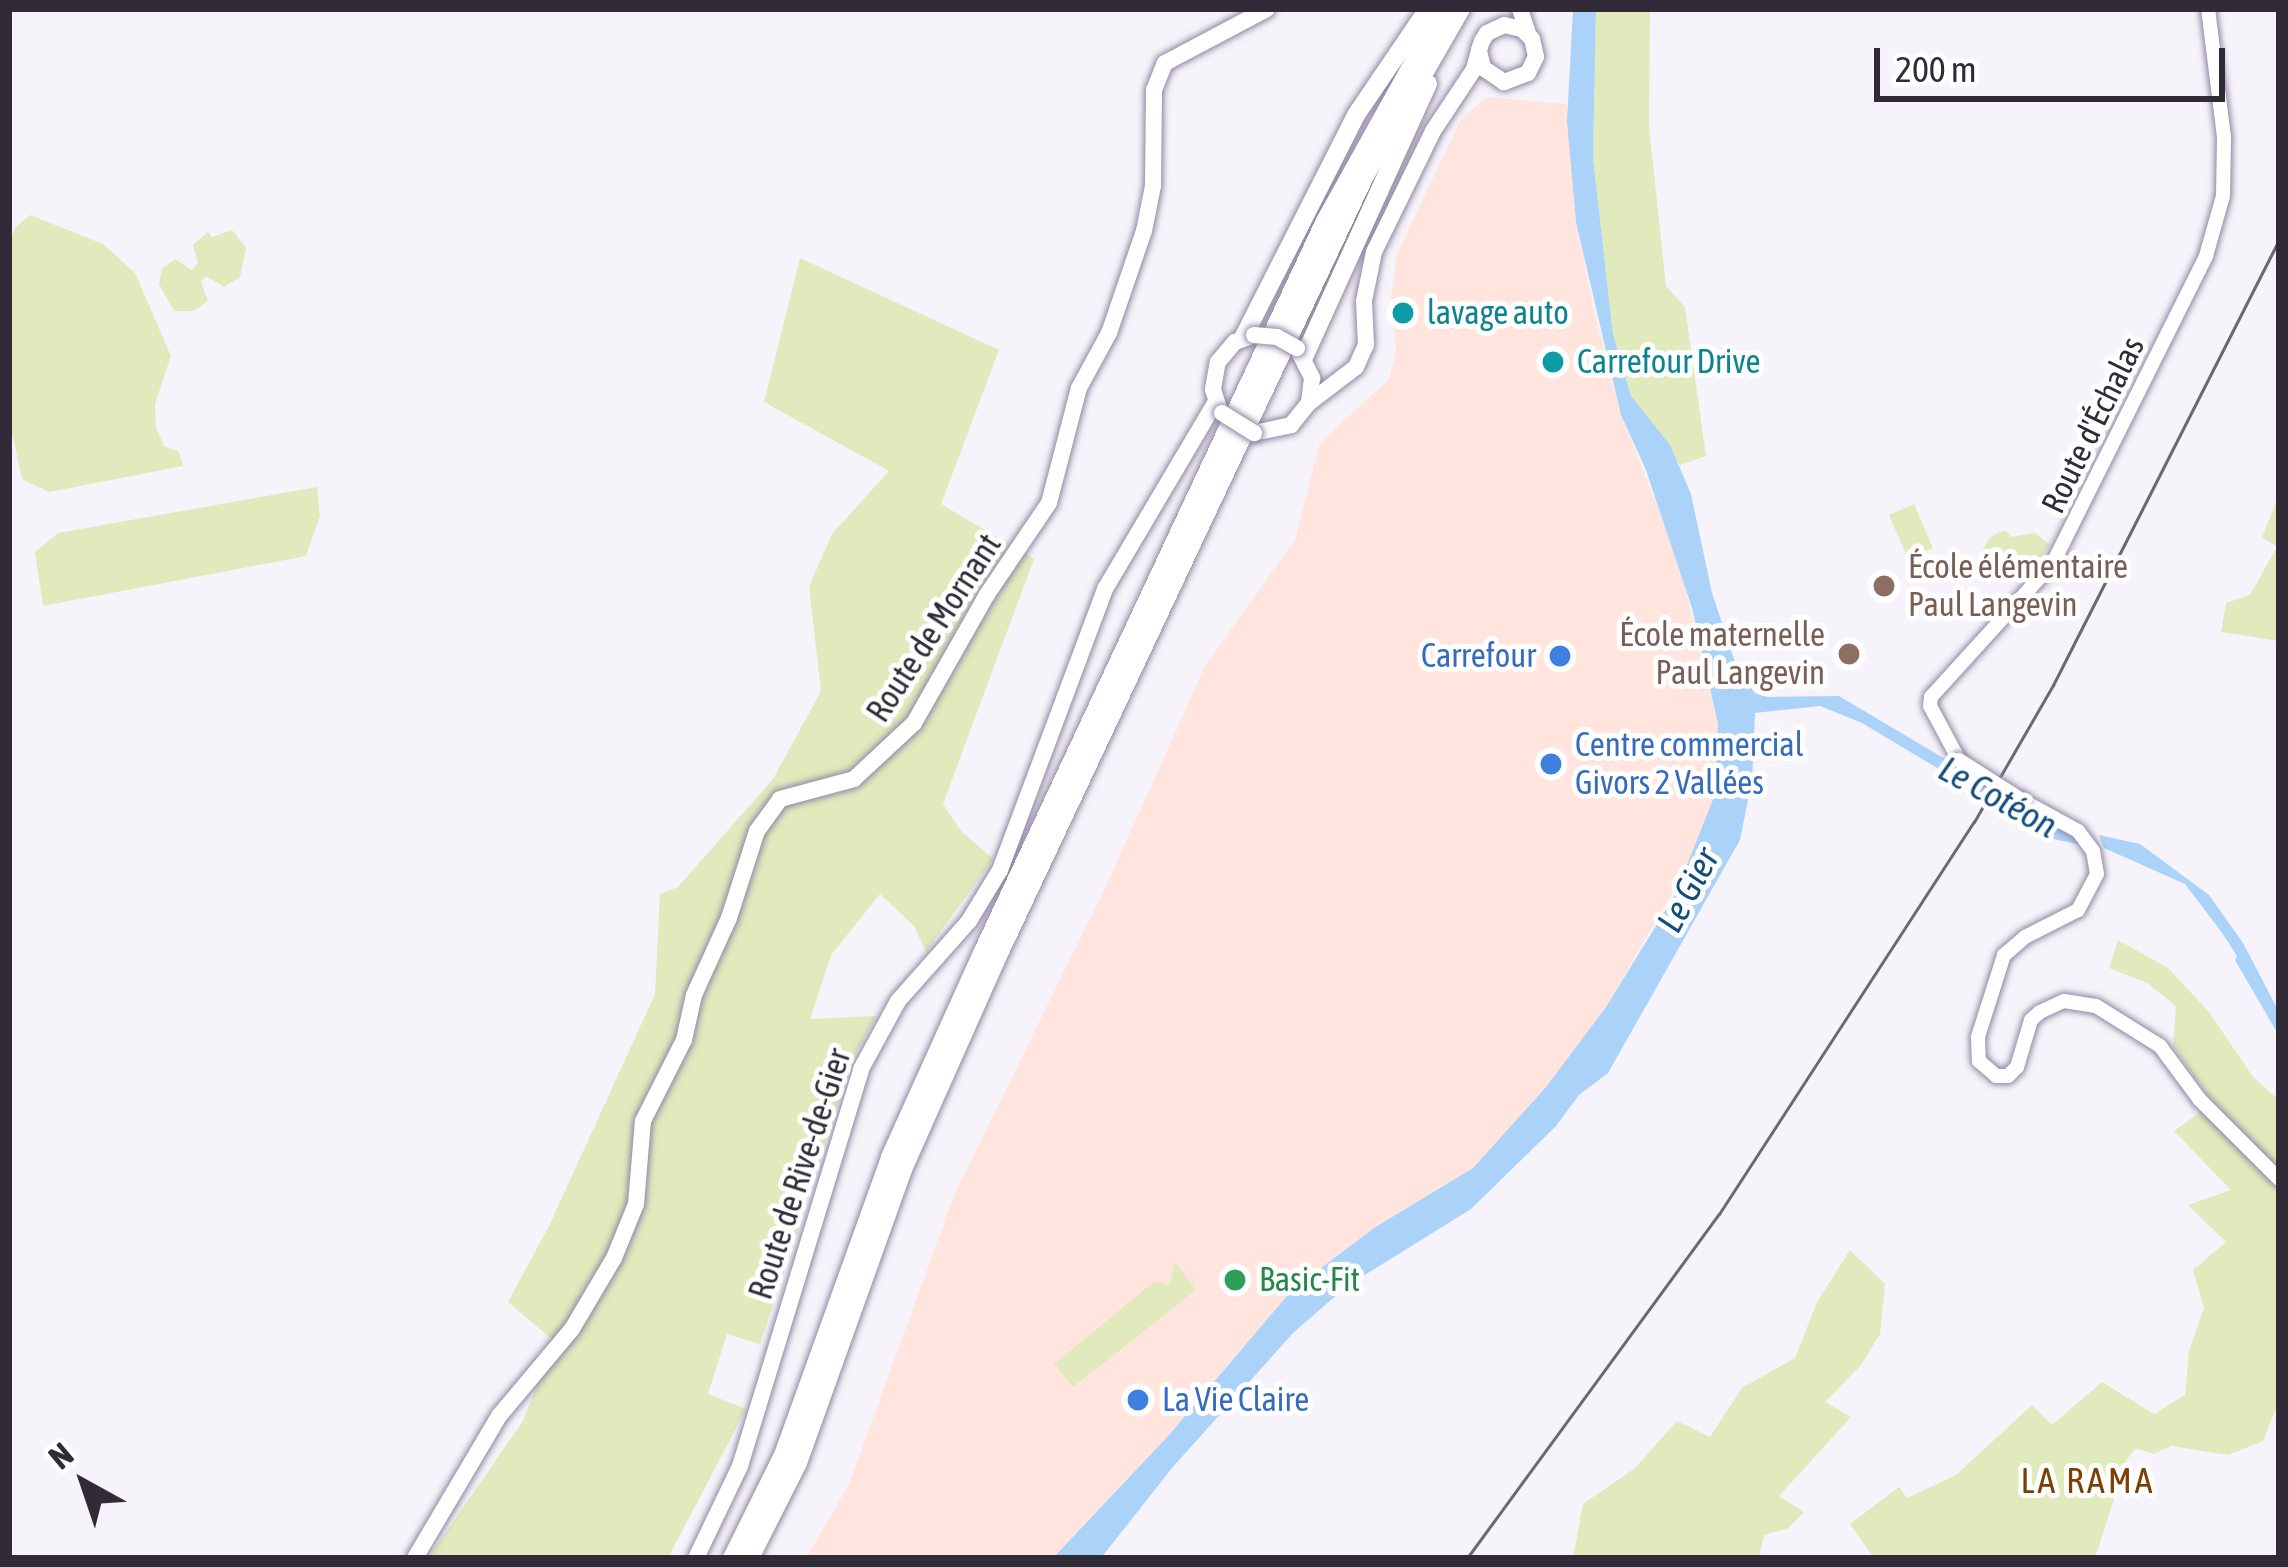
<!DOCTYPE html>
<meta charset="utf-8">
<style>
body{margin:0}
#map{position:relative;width:2288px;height:1567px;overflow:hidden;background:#f6f4fa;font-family:"Asap Condensed",sans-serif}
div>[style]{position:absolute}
.commercial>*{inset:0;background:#ffe5de}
.green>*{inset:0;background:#e0eabd}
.water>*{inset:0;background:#abd3f9}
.stream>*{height:3px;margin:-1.5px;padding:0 1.5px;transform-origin:1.5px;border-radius:1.5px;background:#abd3f9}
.roads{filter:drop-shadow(0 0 3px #9388a5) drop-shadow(0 0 3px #9388a5)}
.minor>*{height:14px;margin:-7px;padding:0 7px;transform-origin:7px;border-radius:7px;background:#fff}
.major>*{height:16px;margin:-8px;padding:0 8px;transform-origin:8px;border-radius:8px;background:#fff}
.highway>*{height:18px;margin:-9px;padding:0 9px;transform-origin:9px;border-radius:9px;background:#fff}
.rail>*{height:3px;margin:-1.5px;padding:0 1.5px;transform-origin:1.5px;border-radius:1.5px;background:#6c6872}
.bridges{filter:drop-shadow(0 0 3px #9388a5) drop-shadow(0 0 3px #9388a5)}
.minor-bridge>*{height:14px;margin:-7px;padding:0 7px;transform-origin:7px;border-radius:7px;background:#fff}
.major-bridge>*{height:16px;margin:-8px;padding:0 8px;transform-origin:8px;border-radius:8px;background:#fff}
.dots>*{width:33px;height:33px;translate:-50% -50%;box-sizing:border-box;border:6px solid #fff;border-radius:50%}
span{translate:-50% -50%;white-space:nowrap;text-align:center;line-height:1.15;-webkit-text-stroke:10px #fff;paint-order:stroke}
.culture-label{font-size:33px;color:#0d838f}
.left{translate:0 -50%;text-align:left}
.street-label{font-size:33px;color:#302b37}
.education-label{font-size:33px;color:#785e54}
.right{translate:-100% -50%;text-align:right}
.shop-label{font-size:33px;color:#366cbe}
.leisure-label{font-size:33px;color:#27864d}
.water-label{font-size:36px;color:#124d7c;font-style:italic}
.neighbourhood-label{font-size:36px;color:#794106;letter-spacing:3px}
.frame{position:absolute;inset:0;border:12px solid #302b37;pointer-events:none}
.north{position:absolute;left:24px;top:1423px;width:120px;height:120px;-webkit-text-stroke:9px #fff;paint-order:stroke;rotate:320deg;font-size:33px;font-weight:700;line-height:48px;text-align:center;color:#302b37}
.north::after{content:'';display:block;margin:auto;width:42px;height:54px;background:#302b37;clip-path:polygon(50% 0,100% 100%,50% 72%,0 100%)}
.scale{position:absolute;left:1874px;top:48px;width:351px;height:54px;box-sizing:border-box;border:6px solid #302b37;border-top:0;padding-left:15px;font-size:36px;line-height:42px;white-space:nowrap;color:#302b37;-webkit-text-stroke:9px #fff;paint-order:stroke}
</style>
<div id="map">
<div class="commercial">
<i style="clip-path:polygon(1487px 97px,1567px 104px,1576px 222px,1593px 306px,1621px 415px,1678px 557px,1718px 724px,1714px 797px,1695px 854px,1606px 1007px,1546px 1087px,1473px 1168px,1374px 1228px,1292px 1290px,1169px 1435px,1053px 1558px,806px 1558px,849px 1484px,955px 1193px,1106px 886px,1205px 666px,1295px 540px,1320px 443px,1389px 379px,1396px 351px,1391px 298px,1397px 254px,1460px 121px)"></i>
</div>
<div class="green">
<i style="clip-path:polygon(1596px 9px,1650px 9px,1649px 126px,1666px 286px,1685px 307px,1706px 456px,1680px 465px,1631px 396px,1613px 334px,1593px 158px)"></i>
<i style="clip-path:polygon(30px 215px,103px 244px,135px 273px,171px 356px,155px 404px,156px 428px,164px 446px,179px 452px,183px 466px,49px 492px,22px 479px,9px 419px,9px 243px,15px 228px)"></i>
<i style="clip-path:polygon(232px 230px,246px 248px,240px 277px,224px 287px,206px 276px,201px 282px,208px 301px,193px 311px,174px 311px,159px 284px,162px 269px,175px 259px,192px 270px,198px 263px,193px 245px,208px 232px,212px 237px)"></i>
<i style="clip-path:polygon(800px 258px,999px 350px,941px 504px,1034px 559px,943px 804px,961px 831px,993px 859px,926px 952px,914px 926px,880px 894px,831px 955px,810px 1019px,877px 1016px,852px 1059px,811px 1185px,798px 1181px,787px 1211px,802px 1219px,760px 1344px,727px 1334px,708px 1394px,746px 1409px,668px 1558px,428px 1558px,523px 1421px,554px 1341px,508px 1302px,549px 1226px,655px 994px,660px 894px,678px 887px,773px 779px,821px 691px,809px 587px,832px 534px,889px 471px,764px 402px)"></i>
<i style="clip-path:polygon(317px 487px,320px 516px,306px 556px,43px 606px,35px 552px,58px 533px)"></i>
<i style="clip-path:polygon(2279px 495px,2279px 641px,2221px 632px,2226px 603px,2250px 595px,2277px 547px,2262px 537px)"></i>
<i style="clip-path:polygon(1914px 504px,1933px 548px,1908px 559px,1889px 515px)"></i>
<i style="clip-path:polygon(2005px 530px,2011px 537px,2035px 533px,2050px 545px,2023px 583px,1977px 560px,1990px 537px)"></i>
<i style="clip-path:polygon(2118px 940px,2168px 968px,2209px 1012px,2253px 1077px,2279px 1100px,2279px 1401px,2263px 1441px,2228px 1455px,2172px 1446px,2153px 1454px,2136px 1448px,2127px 1459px,2095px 1558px,1874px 1558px,1850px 1524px,1899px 1487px,1907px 1498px,1956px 1475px,2032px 1405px,2052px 1425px,2102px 1382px,2154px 1414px,2185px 1395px,2189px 1351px,2204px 1308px,2193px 1270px,2226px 1242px,2188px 1205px,2231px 1190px,2174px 1131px,2213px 1103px,2173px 1046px,2176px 1006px,2147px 983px,2109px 968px)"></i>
<i style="clip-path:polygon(1850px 1250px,1885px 1284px,1880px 1334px,1861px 1365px,1825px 1402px,1851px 1417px,1779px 1496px,1804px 1512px,1787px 1529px,1764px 1535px,1759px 1558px,1573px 1558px,1583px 1504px,1634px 1469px,1677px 1421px,1710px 1437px,1742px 1388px,1795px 1358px,1817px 1302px)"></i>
<i style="clip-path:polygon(1175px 1262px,1196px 1290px,1073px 1387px,1054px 1364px,1155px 1281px,1169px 1286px)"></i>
</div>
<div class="water">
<i style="clip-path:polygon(1573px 9px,1596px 9px,1593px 158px,1613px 334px,1631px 396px,1670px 445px,1691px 494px,1712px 593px,1738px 671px,1755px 693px,1767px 697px,1839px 696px,1989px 785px,1982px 795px,1862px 723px,1820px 706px,1755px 713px,1752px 780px,1740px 840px,1608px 1073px,1579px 1095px,1556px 1126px,1471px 1209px,1347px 1286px,1293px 1333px,1172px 1468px,1101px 1558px,1053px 1558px,1169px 1435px,1292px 1290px,1374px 1228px,1473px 1168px,1546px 1087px,1606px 1007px,1675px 895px,1714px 797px,1718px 724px,1692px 608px,1646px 470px,1621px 415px,1576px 222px,1567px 121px)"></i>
<i style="clip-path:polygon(2008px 799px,2072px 831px,2087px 846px,2039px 836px,2003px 808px)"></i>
<i style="clip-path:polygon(2099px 835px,2140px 844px,2209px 895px,2243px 943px,2279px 1012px,2279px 1036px,2235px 960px,2238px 954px,2185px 884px,2104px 848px)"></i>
</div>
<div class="stream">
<i style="left:1985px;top:793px;width:26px;rotate:32deg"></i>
<i style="left:2215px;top:919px;width:45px;rotate:57.7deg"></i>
</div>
<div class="roads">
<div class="minor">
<i style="left:1959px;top:760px;width:61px;rotate:-118.2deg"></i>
<i style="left:1930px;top:706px;width:9px;rotate:-84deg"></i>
<i style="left:1931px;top:697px;width:181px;rotate:-47.7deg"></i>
<i style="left:2053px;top:563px;width:343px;rotate:-63.5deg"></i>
<i style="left:2206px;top:256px;width:62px;rotate:-74.2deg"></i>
<i style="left:2223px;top:196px;width:59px;rotate:-89deg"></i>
<i style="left:2224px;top:137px;width:129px;rotate:-97.1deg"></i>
<i style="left:2023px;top:801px;width:63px;rotate:28.6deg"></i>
<i style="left:2078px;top:831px;width:25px;rotate:53deg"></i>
<i style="left:2093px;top:851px;width:23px;rotate:80deg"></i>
<i style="left:2097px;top:874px;width:41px;rotate:117.8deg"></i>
<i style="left:2078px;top:910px;width:59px;rotate:153deg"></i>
<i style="left:2025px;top:937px;width:28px;rotate:139deg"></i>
<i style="left:2004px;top:955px;width:86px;rotate:107.6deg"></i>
<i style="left:1978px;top:1037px;width:24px;rotate:88deg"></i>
<i style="left:1979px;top:1061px;width:23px;rotate:41deg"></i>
<i style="left:1996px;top:1076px;width:12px"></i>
<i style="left:2008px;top:1076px;width:13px;rotate:-45deg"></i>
<i style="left:2017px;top:1067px;width:49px;rotate:-73.4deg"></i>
<i style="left:2031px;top:1020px;width:12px;rotate:-42deg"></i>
<i style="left:2040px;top:1012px;width:26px;rotate:-25deg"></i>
<i style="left:2064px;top:1001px;width:32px;rotate:9deg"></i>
<i style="left:2096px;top:1006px;width:75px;rotate:32deg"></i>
<i style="left:2160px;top:1046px;width:67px;rotate:53.5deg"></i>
<i style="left:2200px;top:1100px;width:112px;rotate:45deg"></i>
</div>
<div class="major">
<i style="left:1520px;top:9px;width:26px;rotate:72deg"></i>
<i style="left:1297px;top:348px;width:34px;rotate:63deg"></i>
<i style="left:1312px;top:378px;width:25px;rotate:97deg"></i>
<i style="left:1219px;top:408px;width:20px;rotate:-108deg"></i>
<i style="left:1213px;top:389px;width:27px;rotate:-80deg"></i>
<i style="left:1218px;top:362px;width:26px;rotate:-50deg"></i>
<i style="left:1235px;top:342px;width:20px;rotate:-20deg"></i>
<i style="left:1254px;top:433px;width:38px;rotate:-12deg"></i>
<i style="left:1291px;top:425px;width:28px;rotate:-51deg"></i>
<i style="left:1309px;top:403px;width:59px;rotate:-37.5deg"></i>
<i style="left:1356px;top:367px;width:24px;rotate:-66deg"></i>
<i style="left:1366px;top:345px;width:44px;rotate:-92.6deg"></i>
<i style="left:1364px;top:301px;width:50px;rotate:-78.5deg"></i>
<i style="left:1374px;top:252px;width:135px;rotate:-64deg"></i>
<i style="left:1433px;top:131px;width:74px;rotate:-56.5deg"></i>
<i style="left:1474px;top:69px;width:20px;rotate:-75deg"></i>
<i style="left:1479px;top:50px;width:9px;rotate:-72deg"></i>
<i style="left:1482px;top:41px;width:9px;rotate:-58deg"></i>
<i style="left:1487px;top:33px;width:19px;rotate:-25deg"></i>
<i style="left:1504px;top:25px;width:18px;rotate:13deg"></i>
<i style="left:1522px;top:29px;width:14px;rotate:45deg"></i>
<i style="left:1532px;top:39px;width:18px;rotate:77deg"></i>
<i style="left:1536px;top:57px;width:18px;rotate:117deg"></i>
<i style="left:1528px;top:73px;width:26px;rotate:159deg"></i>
<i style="left:1504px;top:82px;width:25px;rotate:-146deg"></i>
<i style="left:1483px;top:68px;width:18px;rotate:-103deg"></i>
<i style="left:415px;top:1558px;width:165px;rotate:-59.4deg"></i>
<i style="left:499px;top:1416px;width:114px;rotate:-50deg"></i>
<i style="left:572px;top:1329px;width:82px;rotate:-59.4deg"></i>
<i style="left:614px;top:1258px;width:58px;rotate:-67.8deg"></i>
<i style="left:636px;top:1204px;width:83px;rotate:-85.2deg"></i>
<i style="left:643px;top:1121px;width:91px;rotate:-63.2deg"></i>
<i style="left:684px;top:1040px;width:46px;rotate:-77.5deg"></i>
<i style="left:694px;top:995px;width:85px;rotate:-65.6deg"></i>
<i style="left:729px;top:918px;width:91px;rotate:-72.2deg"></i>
<i style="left:757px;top:831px;width:39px;rotate:-54deg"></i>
<i style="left:780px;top:799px;width:77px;rotate:-15.1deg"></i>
<i style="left:854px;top:779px;width:82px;rotate:-43deg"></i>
<i style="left:914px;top:723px;width:146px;rotate:-60.4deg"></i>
<i style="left:986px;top:596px;width:112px;rotate:-55.9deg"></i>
<i style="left:1049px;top:503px;width:119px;rotate:-75.4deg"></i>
<i style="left:1079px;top:388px;width:63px;rotate:-61.4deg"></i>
<i style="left:1109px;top:333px;width:108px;rotate:-71.1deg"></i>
<i style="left:1144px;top:231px;width:46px;rotate:-78.7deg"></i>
<i style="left:1153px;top:186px;width:96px;rotate:-89.4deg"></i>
<i style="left:1154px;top:90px;width:29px;rotate:-68deg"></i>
<i style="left:1165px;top:63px;width:115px;rotate:-27.9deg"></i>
<i style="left:696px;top:1558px;width:102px;rotate:-64.4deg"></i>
<i style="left:740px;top:1466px;width:415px;rotate:-73deg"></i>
<i style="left:861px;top:1069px;width:77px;rotate:-61.4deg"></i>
<i style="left:898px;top:1001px;width:107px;rotate:-48.4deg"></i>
<i style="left:969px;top:921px;width:60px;rotate:-58.7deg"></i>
<i style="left:1000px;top:870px;width:300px;rotate:-69.5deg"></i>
<i style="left:1105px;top:589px;width:218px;rotate:-59.4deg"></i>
</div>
<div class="highway">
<i style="left:1243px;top:338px;width:250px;rotate:-63.1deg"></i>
<i style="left:1356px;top:115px;width:128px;rotate:-55.8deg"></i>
<i style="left:1304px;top:357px;width:300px;rotate:-65.6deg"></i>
<i style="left:732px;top:1558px;width:115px;rotate:-63.7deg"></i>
<i style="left:783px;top:1455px;width:317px;rotate:-70.2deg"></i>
<i style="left:890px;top:1157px;width:226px;rotate:-65.7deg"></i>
<i style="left:983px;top:951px;width:806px;rotate:-64.9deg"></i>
<i style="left:1325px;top:221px;width:243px;rotate:-60.9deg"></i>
<i style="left:750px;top:1558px;width:106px;rotate:-63.2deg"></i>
<i style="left:798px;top:1463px;width:314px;rotate:-70.3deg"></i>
<i style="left:904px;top:1167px;width:229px;rotate:-66deg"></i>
<i style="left:997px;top:958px;width:864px;rotate:-64.8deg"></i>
<i style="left:1365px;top:176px;width:193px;rotate:-60.1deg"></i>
</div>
</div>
<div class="rail">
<i style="left:1467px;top:1558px;width:426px;rotate:-53.8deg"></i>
<i style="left:1719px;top:1214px;width:468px;rotate:-57deg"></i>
<i style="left:1974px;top:822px;width:158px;rotate:-60deg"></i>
<i style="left:2053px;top:685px;width:499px;rotate:-63.1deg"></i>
</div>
<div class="bridges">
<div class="minor-bridge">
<i style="left:1959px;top:760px;width:76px;rotate:32.6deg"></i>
</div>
<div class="major-bridge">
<i style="left:1254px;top:335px;width:23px;rotate:5deg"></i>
<i style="left:1277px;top:337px;width:23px;rotate:29deg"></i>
<i style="left:1222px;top:413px;width:38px;rotate:32deg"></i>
</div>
</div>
<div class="dots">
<i style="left:1403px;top:313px;background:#0f9aa8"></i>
<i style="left:1553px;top:362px;background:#0f9aa8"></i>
<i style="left:1884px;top:586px;background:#8d6e63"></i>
<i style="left:1849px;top:654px;background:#8d6e63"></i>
<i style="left:1560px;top:656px;background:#3f7fe0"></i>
<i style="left:1551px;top:764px;background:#3f7fe0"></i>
<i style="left:1235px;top:1280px;background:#2e9e5b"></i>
<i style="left:1138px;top:1400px;background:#3f7fe0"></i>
</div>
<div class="culture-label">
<span class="left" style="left:1427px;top:313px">lavage auto</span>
<span class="left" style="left:1577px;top:362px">Carrefour Drive</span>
</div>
<div class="street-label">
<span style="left:2093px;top:425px;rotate:-64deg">Route d'Échalas</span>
<span style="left:934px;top:628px;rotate:-57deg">Route de Mornant</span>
<span style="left:800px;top:1174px;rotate:-72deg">Route de Rive-de-Gier</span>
</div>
<div class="education-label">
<span class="left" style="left:1908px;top:586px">École élémentaire<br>Paul Langevin</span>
<span class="right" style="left:1825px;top:654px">École maternelle<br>Paul Langevin</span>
</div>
<div class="shop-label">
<span class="right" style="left:1536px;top:656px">Carrefour</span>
<span class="left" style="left:1575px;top:764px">Centre commercial<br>Givors 2 Vallées</span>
<span class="left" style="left:1162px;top:1400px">La Vie Claire</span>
</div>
<div class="leisure-label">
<span class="left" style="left:1259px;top:1280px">Basic-Fit</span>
</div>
<div class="water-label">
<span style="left:1998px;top:797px;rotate:29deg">Le Cotéon</span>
<span style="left:1688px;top:890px;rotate:-62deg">Le Gier</span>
</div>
<div class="neighbourhood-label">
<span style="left:2088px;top:1481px">LA RAMA</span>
</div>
<div class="frame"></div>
<div class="north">N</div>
<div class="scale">200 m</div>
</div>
